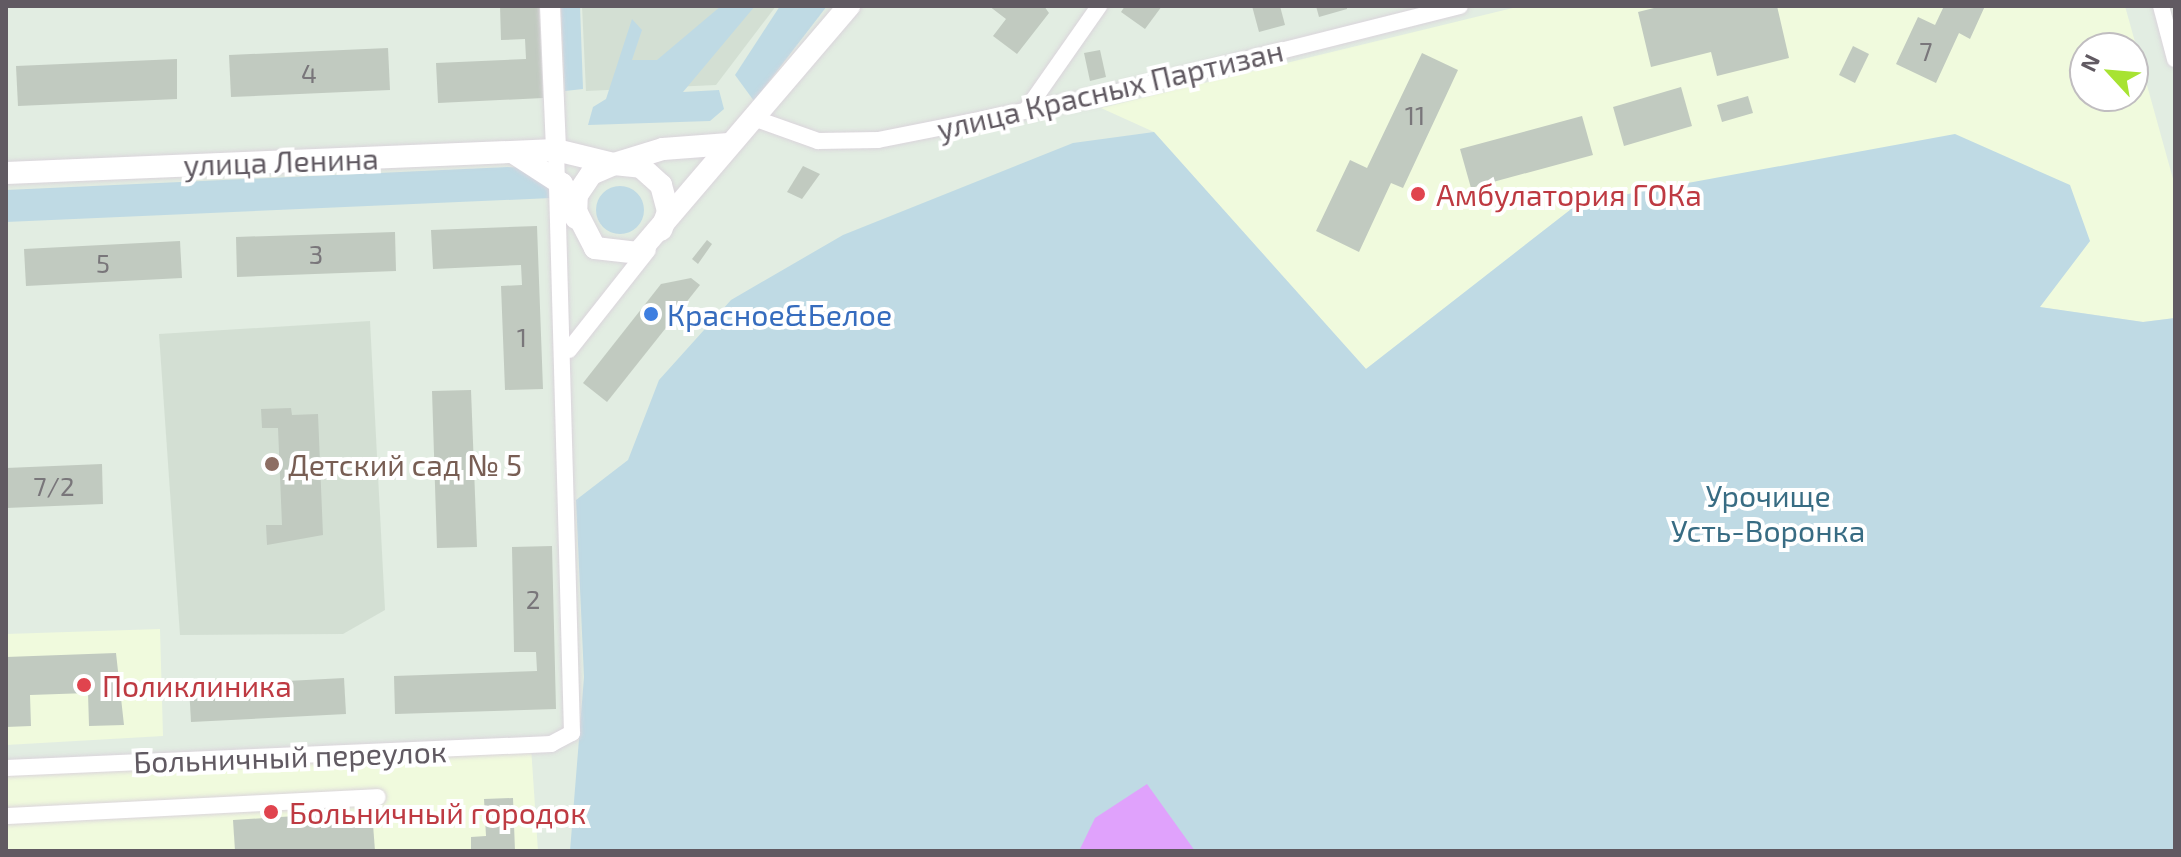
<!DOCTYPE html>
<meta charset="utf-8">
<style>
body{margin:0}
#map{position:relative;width:2181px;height:857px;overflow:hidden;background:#e2ede2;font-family:"Exo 2",sans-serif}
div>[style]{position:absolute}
.education>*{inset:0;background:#d3dfd3}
.medical>*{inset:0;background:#f0fadd}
.green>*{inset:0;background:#bfdae4}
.round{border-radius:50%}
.water>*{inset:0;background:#e0a2fc}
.building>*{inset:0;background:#c1cac0}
.roads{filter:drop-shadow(0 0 2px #dad4db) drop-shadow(0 0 2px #dad4db)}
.minor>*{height:16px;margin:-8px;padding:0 8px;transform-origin:8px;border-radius:8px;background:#fff}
.tertiary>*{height:20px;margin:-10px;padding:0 10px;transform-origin:10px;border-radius:10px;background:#fff}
.secondary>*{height:22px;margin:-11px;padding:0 11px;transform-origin:11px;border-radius:11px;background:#fff}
.dots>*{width:22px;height:22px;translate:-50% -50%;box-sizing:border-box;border:4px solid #fff;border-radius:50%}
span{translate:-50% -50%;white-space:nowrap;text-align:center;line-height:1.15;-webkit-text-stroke:8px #fff;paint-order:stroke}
.number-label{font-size:26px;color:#79767a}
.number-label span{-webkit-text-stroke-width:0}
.street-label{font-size:30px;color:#615a62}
.health-label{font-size:30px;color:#be3a42}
.left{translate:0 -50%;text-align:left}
.shop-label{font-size:30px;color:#366cbe}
.education-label{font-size:30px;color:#785e54}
.park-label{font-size:30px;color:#386c83}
.frame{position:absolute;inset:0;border:8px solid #615a62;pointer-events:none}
.north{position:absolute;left:2069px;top:32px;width:80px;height:80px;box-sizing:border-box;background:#fff;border:2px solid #c0bdc0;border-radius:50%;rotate:296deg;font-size:22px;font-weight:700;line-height:32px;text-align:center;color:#615a62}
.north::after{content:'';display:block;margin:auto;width:28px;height:36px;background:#a7e332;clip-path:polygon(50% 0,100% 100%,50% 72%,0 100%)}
</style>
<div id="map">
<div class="education">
<i style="clip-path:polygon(582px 6px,776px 6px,716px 85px,586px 91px)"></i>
<i style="clip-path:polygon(370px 321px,385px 610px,343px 634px,180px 635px,159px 334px)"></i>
</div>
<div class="medical">
<i style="clip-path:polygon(evenodd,1521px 6px,2125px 6px,2175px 186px,2175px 318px,2143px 322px,2039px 307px,2090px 241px,1579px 203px,1366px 369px,1154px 132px,1101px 108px,1521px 6px,2085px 48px,2133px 48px,2133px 96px,2085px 96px,2085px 48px)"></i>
<i style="clip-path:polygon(160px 629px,163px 736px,6px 745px,6px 634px)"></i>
<i style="clip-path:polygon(531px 747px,538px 851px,6px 851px,6px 773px)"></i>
</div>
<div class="green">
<i style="clip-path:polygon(561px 6px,580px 6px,583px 89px,565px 91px)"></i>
<i style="clip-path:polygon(721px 6px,755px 6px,683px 92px,719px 90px,724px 109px,710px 121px,588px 125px,593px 107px,606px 99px,632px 19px,642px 30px,632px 60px,657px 60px)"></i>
<i style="clip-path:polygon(780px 6px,827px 6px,754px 101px,735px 75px)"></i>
<i style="clip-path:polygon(1154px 132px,1366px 369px,1579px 203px,1955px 134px,2070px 185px,2090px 241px,2040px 307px,2143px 322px,2175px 318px,2175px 851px,570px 851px,584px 677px,576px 500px,628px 460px,659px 380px,731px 300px,843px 235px,1073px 143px)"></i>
<i style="clip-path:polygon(508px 167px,529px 168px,549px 185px,551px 198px,6px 222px,6px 190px)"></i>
<i class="round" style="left:596px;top:186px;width:48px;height:48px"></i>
</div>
<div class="water">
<i style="clip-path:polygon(1147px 784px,1195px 851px,1079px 851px,1095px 818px)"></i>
</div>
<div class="building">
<i style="clip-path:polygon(500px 6px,539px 6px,543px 98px,438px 103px,436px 63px,526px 59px,525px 39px,501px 40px)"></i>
<i style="clip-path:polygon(989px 6px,1044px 6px,1049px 13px,1017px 54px,993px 36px,1006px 19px)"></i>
<i style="clip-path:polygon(1125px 6px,1162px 6px,1145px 29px,1121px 12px)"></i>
<i style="clip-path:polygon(1252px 6px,1280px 6px,1285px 25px,1259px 32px)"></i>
<i style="clip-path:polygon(1316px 6px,1347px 6px,1347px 9px,1319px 17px)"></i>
<i style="clip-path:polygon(1662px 6px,1777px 6px,1789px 58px,1717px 76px,1711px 52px,1651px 67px,1638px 12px)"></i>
<i style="clip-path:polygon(1944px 6px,1985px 6px,1970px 39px,1959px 33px,1936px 83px,1896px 64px,1918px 17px,1935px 25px)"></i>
<i style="clip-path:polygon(1853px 46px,1869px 54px,1855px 83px,1839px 75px)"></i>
<i style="clip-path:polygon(388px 48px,390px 90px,231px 97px,229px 55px)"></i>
<i style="clip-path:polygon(1100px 50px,1106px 77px,1090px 81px,1084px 53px)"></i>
<i style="clip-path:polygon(1422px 53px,1458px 70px,1403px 188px,1391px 183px,1359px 252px,1316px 231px,1350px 160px,1367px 168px)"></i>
<i style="clip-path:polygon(177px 59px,177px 99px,18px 106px,16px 66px)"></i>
<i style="clip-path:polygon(1681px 87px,1692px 126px,1624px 146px,1613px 107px)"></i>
<i style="clip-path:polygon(1748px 96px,1753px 113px,1722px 122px,1717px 105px)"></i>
<i style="clip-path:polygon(1582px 116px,1593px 155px,1471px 188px,1460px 149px)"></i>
<i style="clip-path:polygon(803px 166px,820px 174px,802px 199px,787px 192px)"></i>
<i style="clip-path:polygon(537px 226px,543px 389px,505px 390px,501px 286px,522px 285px,521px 265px,433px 269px,431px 230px)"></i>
<i style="clip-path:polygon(395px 232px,396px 271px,237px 277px,236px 237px)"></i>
<i style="clip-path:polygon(707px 240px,712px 244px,698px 264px,692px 259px)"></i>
<i style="clip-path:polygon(180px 241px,182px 278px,26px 286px,24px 249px)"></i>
<i style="clip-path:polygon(691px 278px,700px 285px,607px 402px,583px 383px,661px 284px)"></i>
<i style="clip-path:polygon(471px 390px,477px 547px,437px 548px,432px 391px)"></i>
<i style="clip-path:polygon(291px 408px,292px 415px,318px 414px,323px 535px,267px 545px,266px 525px,282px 525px,278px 428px,262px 428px,261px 409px)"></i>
<i style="clip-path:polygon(102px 464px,103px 504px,6px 508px,6px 468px)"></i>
<i style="clip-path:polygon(552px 546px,556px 709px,395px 714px,394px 676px,537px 671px,536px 652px,514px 652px,512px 547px)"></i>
<i style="clip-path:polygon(116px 653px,124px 725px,89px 726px,88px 693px,30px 695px,31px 726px,6px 727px,6px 657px)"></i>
<i style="clip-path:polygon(344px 678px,346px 714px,191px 722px,189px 686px)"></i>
<i style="clip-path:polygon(513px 798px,515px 851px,471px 851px,471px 837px,486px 836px,484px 799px)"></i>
<i style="clip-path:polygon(372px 811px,375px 851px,235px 851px,233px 820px)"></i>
</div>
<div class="roads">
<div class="minor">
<i style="left:2161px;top:6px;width:55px;rotate:75.2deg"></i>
<i style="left:1027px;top:109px;width:126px;rotate:-55deg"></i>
<i style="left:759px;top:120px;width:63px;rotate:19.6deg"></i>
<i style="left:818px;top:141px;width:60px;rotate:-1deg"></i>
<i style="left:878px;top:140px;width:231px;rotate:-11.2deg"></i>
<i style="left:1105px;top:95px;width:366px;rotate:-14.1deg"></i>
<i style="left:569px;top:350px;width:127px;rotate:-51.7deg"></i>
<i style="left:6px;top:768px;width:546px;rotate:-2.52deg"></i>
<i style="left:551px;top:744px;width:24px;rotate:-28deg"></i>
<i style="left:572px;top:733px;width:583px;rotate:-91.57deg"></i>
<i style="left:6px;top:816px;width:372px;rotate:-2.9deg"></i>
</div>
<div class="tertiary">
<i style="left:550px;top:6px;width:144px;rotate:87.6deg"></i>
</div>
<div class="secondary">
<i style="left:514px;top:153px;width:57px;rotate:32.9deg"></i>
<i style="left:562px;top:184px;width:72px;rotate:62.7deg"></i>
<i style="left:595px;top:248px;width:43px;rotate:6.6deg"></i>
<i style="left:638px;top:253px;width:325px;rotate:-49.5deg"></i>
<i style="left:6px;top:173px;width:550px;rotate:-2.39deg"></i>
<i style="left:556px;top:150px;width:60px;rotate:13.6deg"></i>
<i style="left:614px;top:164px;width:51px;rotate:-17deg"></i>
<i style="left:663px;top:149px;width:66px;rotate:-4.3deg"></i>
<i style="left:576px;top:218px;width:23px;rotate:-88deg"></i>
<i style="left:577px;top:195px;width:25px;rotate:-56deg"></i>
<i style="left:591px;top:174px;width:25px;rotate:-23deg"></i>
<i style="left:614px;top:164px;width:27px;rotate:6deg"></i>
<i style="left:641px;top:167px;width:27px;rotate:42deg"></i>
<i style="left:661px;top:185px;width:28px;rotate:75deg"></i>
<i style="left:668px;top:212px;width:19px;rotate:111deg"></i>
</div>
</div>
<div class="dots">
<i style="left:1418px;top:194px;background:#e0444e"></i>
<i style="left:651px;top:314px;background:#3f7fe0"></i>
<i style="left:272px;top:464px;background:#8d6e63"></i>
<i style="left:84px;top:685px;background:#e0444e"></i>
<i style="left:271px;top:812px;background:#e0444e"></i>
</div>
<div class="number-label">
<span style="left:1926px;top:51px">7</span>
<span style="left:309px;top:73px">4</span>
<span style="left:1415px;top:115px">11</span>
<span style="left:316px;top:254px">3</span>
<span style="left:103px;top:263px">5</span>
<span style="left:522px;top:337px">1</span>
<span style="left:54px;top:486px">7/2</span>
<span style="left:533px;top:599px">2</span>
</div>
<div class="street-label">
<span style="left:1110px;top:89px;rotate:-13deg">улица Красных Партизан</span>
<span style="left:281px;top:161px;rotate:-2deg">улица Ленина</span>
<span style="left:290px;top:756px;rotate:-2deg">Больничный переулок</span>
</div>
<div class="health-label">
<span class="left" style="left:1436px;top:194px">Амбулатория ГОКа</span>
<span class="left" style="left:102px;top:685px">Поликлиника</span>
<span class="left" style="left:289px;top:812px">Больничный городок</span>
</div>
<div class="shop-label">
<span class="left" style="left:667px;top:314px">Красное&amp;Белое</span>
</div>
<div class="education-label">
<span class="left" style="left:288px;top:464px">Детский сад № 5</span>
</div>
<div class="park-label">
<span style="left:1768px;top:512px">Урочище<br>Усть-Воронка</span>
</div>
<div class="frame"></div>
<div class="north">N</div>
</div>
